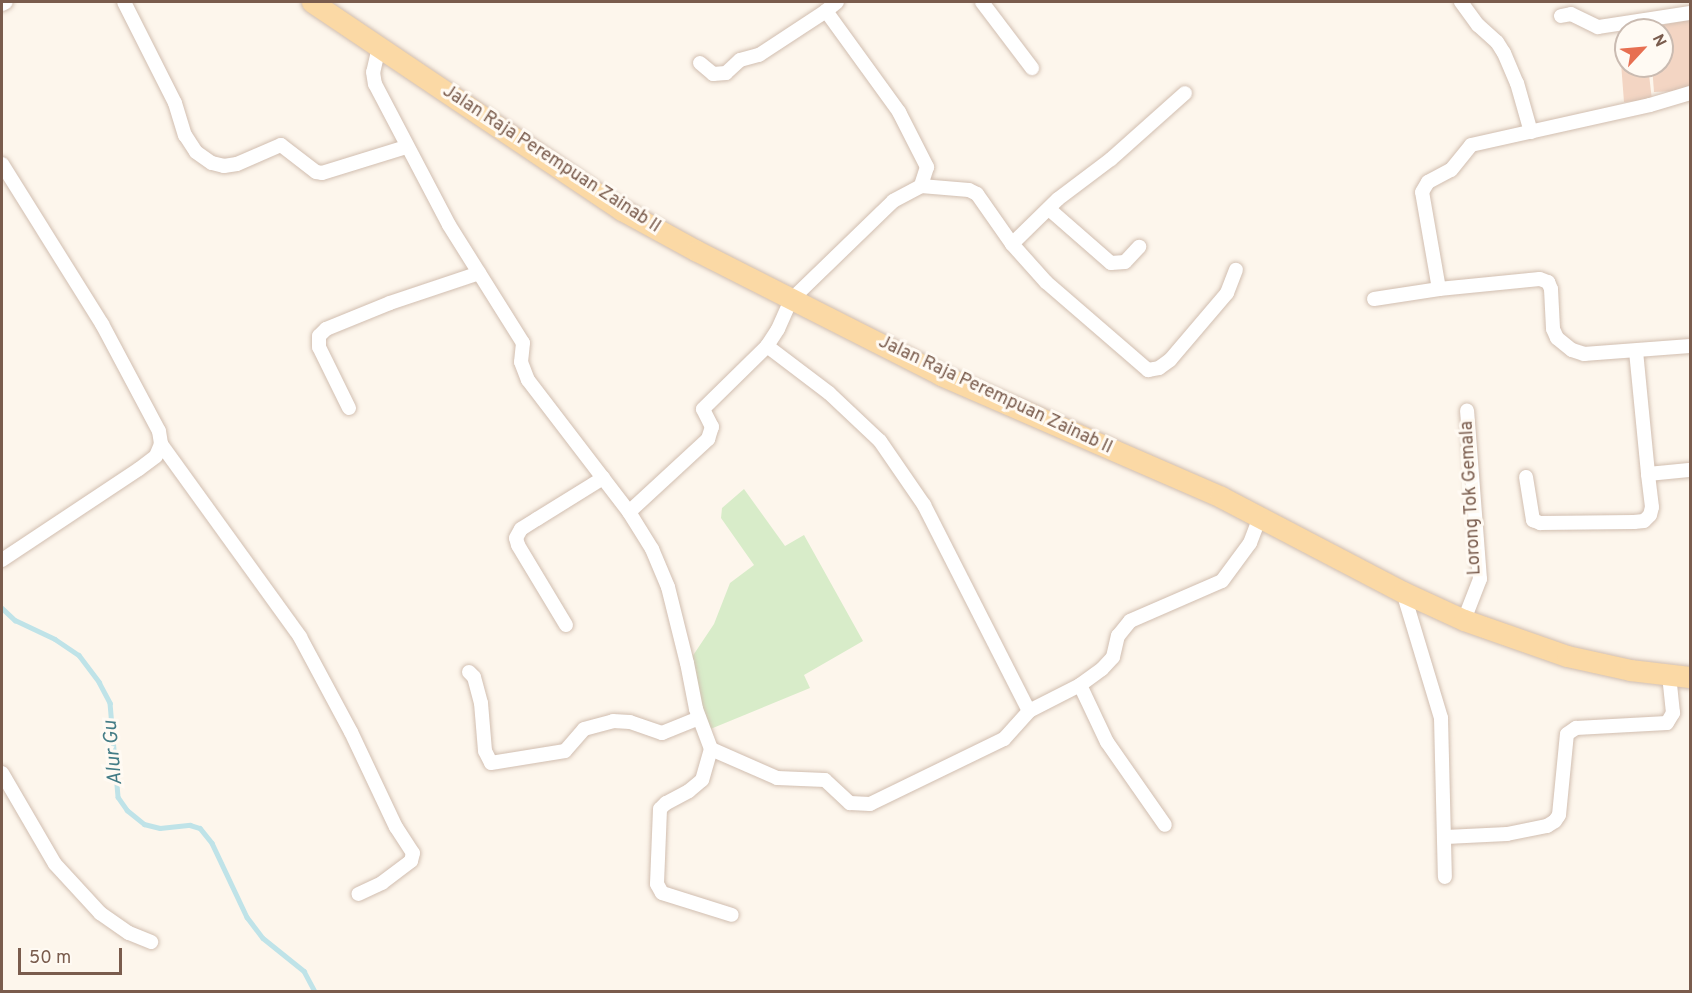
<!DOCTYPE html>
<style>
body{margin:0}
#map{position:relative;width:1692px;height:993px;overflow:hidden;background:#fdf6ec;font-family:Overpass,sans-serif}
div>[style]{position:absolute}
.green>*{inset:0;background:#d8ecc9}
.stream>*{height:4.5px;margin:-2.25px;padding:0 2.25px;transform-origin:2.25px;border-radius:2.25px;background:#bfe3e8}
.building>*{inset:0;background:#f3d5c3}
.roads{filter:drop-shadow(0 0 2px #d1beb0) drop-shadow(0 0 2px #d1beb0)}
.minor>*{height:14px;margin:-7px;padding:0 7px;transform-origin:7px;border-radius:7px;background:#fff}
.primary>*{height:21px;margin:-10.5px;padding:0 10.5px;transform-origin:10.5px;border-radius:10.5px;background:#fbd9a5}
span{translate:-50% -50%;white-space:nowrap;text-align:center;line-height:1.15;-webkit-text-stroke:6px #fffaf3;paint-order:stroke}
.street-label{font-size:18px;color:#7a5c4d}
.water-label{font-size:20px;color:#437c86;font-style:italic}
.frame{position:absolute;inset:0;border:3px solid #7a5c4d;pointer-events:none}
.north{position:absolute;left:1614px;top:18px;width:60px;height:60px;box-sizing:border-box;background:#fffaf3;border:2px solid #cabbb1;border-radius:50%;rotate:64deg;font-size:16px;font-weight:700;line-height:24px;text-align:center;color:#7a5c4d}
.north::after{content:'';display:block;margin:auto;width:21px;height:27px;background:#e76f51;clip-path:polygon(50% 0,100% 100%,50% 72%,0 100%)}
.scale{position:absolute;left:18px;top:948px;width:104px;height:27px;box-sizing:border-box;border:3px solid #7a5c4d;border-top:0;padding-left:8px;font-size:18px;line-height:21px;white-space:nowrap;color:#7a5c4d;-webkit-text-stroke:4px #fffaf3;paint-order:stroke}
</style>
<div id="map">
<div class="green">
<i style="clip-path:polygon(744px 489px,785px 546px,804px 535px,863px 641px,804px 675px,810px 688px,708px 730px,690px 660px,714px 624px,730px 583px,754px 565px,721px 518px,722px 508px)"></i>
</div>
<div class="stream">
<i style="left:2px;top:608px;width:18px;rotate:43deg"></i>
<i style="left:15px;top:620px;width:44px;rotate:25.4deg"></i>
<i style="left:55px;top:639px;width:29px;rotate:34deg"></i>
<i style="left:79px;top:655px;width:34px;rotate:53deg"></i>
<i style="left:99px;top:682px;width:24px;rotate:62deg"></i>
<i style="left:110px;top:703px;width:94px;rotate:85.1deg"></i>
<i style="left:118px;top:797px;width:16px;rotate:55deg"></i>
<i style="left:127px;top:810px;width:22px;rotate:39deg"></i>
<i style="left:144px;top:824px;width:16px;rotate:14deg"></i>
<i style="left:160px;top:828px;width:30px;rotate:-6deg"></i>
<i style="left:190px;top:825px;width:10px;rotate:17deg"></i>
<i style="left:200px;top:828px;width:19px;rotate:51deg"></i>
<i style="left:212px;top:843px;width:82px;rotate:64.7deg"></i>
<i style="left:247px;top:917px;width:26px;rotate:53deg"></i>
<i style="left:263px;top:938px;width:53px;rotate:38.8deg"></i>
<i style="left:304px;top:971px;width:24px;rotate:62deg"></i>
</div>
<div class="building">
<i style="clip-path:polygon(1690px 20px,1690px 85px,1678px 91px,1654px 92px,1652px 66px,1662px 66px,1662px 25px)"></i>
<i style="clip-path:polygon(1619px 37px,1626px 37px,1626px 66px,1648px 66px,1652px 100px,1624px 102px)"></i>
</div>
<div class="roads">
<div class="minor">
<i style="left:124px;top:2px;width:113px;rotate:63.2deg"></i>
<i style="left:175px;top:103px;width:34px;rotate:73deg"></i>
<i style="left:185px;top:135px;width:20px;rotate:57deg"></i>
<i style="left:196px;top:152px;width:19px;rotate:35deg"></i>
<i style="left:212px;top:163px;width:12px;rotate:14deg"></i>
<i style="left:224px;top:166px;width:13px;rotate:-9deg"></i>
<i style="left:237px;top:164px;width:48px;rotate:-23.4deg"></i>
<i style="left:281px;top:145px;width:44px;rotate:37.6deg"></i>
<i style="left:316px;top:172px;width:6px;rotate:9deg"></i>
<i style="left:322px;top:173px;width:88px;rotate:-17.2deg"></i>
<i style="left:837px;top:2px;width:14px;rotate:141deg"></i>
<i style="left:826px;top:11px;width:125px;rotate:54.1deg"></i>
<i style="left:899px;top:112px;width:62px;rotate:63deg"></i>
<i style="left:927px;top:167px;width:20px;rotate:108deg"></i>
<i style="left:982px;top:2px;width:83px;rotate:52.9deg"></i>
<i style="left:1461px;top:2px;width:29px;rotate:54deg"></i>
<i style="left:1478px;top:25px;width:25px;rotate:42deg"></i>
<i style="left:1497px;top:42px;width:13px;rotate:58deg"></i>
<i style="left:1504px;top:53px;width:33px;rotate:67deg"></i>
<i style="left:1517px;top:83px;width:51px;rotate:74.1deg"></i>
<i style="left:2px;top:4px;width:4px;rotate:-27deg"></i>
<i style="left:1561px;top:16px;width:10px;rotate:-11deg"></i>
<i style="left:1571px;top:14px;width:30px;rotate:26deg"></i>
<i style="left:1598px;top:27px;width:93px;rotate:-8.7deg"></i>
<i style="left:379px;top:47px;width:26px;rotate:103deg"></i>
<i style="left:373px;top:72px;width:12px;rotate:81deg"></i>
<i style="left:375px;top:84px;width:159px;rotate:62.3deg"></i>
<i style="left:449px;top:225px;width:139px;rotate:57.9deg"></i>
<i style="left:523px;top:343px;width:19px;rotate:96deg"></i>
<i style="left:521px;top:362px;width:19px;rotate:69deg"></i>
<i style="left:528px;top:380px;width:166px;rotate:52.6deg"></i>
<i style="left:629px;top:512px;width:44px;rotate:58.1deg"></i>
<i style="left:652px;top:549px;width:41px;rotate:67.2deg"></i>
<i style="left:668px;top:587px;width:78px;rotate:76deg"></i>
<i style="left:687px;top:663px;width:47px;rotate:78.9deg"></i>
<i style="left:696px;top:709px;width:43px;rotate:69.4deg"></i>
<i style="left:711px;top:749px;width:32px;rotate:106deg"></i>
<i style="left:702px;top:780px;width:17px;rotate:140deg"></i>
<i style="left:689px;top:791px;width:26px;rotate:152deg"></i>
<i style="left:666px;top:803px;width:8px;rotate:135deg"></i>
<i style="left:660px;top:809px;width:75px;rotate:92.3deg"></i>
<i style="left:657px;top:884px;width:10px;rotate:61deg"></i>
<i style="left:662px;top:893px;width:73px;rotate:17.4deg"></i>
<i style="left:700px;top:63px;width:17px;rotate:40deg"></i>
<i style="left:713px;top:74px;width:13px;rotate:-4deg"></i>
<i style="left:726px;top:73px;width:19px;rotate:-43deg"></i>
<i style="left:740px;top:60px;width:20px;rotate:-15deg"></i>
<i style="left:759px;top:55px;width:80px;rotate:-33.3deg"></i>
<i style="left:2px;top:164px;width:189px;rotate:58deg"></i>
<i style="left:102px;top:324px;width:121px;rotate:62deg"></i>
<i style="left:159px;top:431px;width:13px;rotate:81deg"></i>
<i style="left:161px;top:444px;width:238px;rotate:54.2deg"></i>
<i style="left:300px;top:637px;width:108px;rotate:61.8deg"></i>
<i style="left:351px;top:732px;width:105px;rotate:64.7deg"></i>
<i style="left:396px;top:827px;width:31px;rotate:57deg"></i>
<i style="left:413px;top:853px;width:8px;rotate:104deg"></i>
<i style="left:411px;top:861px;width:36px;rotate:143deg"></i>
<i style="left:382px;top:883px;width:26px;rotate:155deg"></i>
<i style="left:1049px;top:209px;width:82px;rotate:41.1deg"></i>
<i style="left:1111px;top:263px;width:14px;rotate:-4deg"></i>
<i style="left:1125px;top:262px;width:21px;rotate:-47deg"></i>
<i style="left:1012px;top:244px;width:64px;rotate:-44.4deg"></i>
<i style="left:1058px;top:199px;width:66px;rotate:-37deg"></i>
<i style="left:1111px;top:159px;width:99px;rotate:-41.7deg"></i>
<i style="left:1439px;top:289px;width:98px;rotate:-99.9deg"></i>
<i style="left:1422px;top:192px;width:12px;rotate:-59deg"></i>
<i style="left:1428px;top:182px;width:26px;rotate:-28deg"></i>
<i style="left:1451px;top:170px;width:32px;rotate:-51deg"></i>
<i style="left:1471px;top:145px;width:183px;rotate:-12.6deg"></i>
<i style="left:1650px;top:105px;width:42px;rotate:-16.7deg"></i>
<i style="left:1374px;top:299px;width:66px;rotate:-8.7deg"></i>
<i style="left:1439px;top:289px;width:101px;rotate:-5.7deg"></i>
<i style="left:1540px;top:279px;width:9px;rotate:21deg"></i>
<i style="left:1548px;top:282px;width:8px;rotate:67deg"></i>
<i style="left:1551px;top:289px;width:40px;rotate:87.1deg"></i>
<i style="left:1553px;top:329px;width:10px;rotate:66deg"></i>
<i style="left:1557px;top:338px;width:19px;rotate:39deg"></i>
<i style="left:1572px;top:350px;width:13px;rotate:18deg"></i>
<i style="left:1584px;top:354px;width:106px;rotate:-4.3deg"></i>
<i style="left:767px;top:346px;width:78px;rotate:37.2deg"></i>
<i style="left:829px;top:393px;width:70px;rotate:43.3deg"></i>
<i style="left:880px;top:441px;width:78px;rotate:55.5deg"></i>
<i style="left:924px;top:505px;width:231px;rotate:63deg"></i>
<i style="left:1636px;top:351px;width:124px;rotate:84.4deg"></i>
<i style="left:1648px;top:474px;width:41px;rotate:-5.6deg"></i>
<i style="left:349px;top:408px;width:68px;rotate:-116.2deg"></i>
<i style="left:319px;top:347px;width:11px;rotate:-90deg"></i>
<i style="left:319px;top:336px;width:10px;rotate:-45deg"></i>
<i style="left:326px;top:329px;width:69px;rotate:-22.1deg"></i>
<i style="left:390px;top:303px;width:94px;rotate:-18.6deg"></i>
<i style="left:1526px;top:477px;width:44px;rotate:80.8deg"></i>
<i style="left:1533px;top:520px;width:8px;rotate:23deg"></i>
<i style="left:1540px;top:523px;width:94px;rotate:-0.6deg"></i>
<i style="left:1634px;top:522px;width:10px;rotate:-6deg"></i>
<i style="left:1644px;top:521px;width:8px;rotate:-45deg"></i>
<i style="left:1650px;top:515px;width:8px;rotate:-76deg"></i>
<i style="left:1652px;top:507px;width:33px;rotate:-97deg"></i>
<i style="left:629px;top:512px;width:108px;rotate:-42.7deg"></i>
<i style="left:708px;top:439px;width:13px;rotate:-72deg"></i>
<i style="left:712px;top:427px;width:20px;rotate:-117deg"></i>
<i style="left:703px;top:409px;width:90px;rotate:-44.5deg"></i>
<i style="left:767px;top:346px;width:20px;rotate:-57deg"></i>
<i style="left:778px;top:329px;width:32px;rotate:-66deg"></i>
<i style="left:791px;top:300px;width:142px;rotate:-44.1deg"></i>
<i style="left:893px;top:201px;width:32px;rotate:-28deg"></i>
<i style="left:921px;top:186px;width:48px;rotate:4.8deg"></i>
<i style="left:969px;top:190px;width:9px;rotate:27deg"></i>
<i style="left:977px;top:194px;width:61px;rotate:55deg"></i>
<i style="left:1012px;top:244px;width:51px;rotate:48.2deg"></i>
<i style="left:1046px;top:282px;width:135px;rotate:40.8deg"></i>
<i style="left:1148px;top:370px;width:11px;rotate:-10deg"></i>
<i style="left:1159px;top:368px;width:14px;rotate:-36deg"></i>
<i style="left:1170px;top:360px;width:88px;rotate:-49.6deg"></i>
<i style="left:1227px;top:293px;width:25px;rotate:-69deg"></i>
<i style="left:2px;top:560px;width:164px;rotate:-33.6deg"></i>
<i style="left:139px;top:469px;width:21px;rotate:-37deg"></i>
<i style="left:156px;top:456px;width:13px;rotate:-67deg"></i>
<i style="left:1403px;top:592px;width:132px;rotate:73.2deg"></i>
<i style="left:1441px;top:718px;width:159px;rotate:88.6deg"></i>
<i style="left:1464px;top:620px;width:44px;rotate:-68.7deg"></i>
<i style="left:1480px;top:579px;width:169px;rotate:-94.4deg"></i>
<i style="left:566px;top:625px;width:93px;rotate:-121deg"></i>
<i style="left:518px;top:545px;width:7px;rotate:-106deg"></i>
<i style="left:516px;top:538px;width:10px;rotate:-61deg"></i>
<i style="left:521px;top:529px;width:19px;rotate:-32deg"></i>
<i style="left:537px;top:519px;width:78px;rotate:-31.8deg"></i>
<i style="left:469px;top:672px;width:7px;rotate:45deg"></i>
<i style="left:474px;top:677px;width:27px;rotate:75deg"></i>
<i style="left:481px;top:703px;width:48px;rotate:85.2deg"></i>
<i style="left:485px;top:751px;width:13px;rotate:63deg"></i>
<i style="left:491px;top:763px;width:75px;rotate:-9.2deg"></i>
<i style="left:565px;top:751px;width:29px;rotate:-49deg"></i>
<i style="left:584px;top:729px;width:30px;rotate:-15deg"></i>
<i style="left:613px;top:721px;width:17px;rotate:3deg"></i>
<i style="left:630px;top:722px;width:34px;rotate:19deg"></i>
<i style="left:662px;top:733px;width:40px;rotate:-22deg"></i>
<i style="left:1080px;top:685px;width:63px;rotate:64.7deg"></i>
<i style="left:1107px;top:742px;width:101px;rotate:55.1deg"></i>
<i style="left:711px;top:749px;width:72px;rotate:23.7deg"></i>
<i style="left:777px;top:778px;width:48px;rotate:2.4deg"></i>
<i style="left:825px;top:780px;width:34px;rotate:43deg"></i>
<i style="left:850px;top:803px;width:20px;rotate:3deg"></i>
<i style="left:870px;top:804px;width:149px;rotate:-25.9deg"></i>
<i style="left:1004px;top:739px;width:38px;rotate:-48deg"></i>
<i style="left:1029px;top:711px;width:57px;rotate:-27deg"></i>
<i style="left:1080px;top:685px;width:27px;rotate:-36deg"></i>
<i style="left:1102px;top:669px;width:16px;rotate:-47deg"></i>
<i style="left:1113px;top:657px;width:22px;rotate:-77deg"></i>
<i style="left:1118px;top:636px;width:19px;rotate:-51deg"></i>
<i style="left:1130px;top:621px;width:100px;rotate:-23.5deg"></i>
<i style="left:1222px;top:581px;width:47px;rotate:-53.6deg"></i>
<i style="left:1250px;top:543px;width:28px;rotate:-69deg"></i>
<i style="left:2px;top:773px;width:105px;rotate:59.8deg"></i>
<i style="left:55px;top:864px;width:67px;rotate:47.4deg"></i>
<i style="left:100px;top:913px;width:35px;rotate:35deg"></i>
<i style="left:129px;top:933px;width:24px;rotate:22deg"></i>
<i style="left:1446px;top:837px;width:61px;rotate:-2.8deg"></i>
<i style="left:1507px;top:834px;width:41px;rotate:-11.3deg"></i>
<i style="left:1547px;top:826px;width:9px;rotate:-32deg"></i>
<i style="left:1555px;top:821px;width:7px;rotate:-56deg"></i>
<i style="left:1559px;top:815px;width:81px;rotate:-84.4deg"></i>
<i style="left:1567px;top:734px;width:11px;rotate:-34deg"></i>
<i style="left:1576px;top:728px;width:91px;rotate:-3.1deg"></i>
<i style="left:1667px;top:723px;width:12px;rotate:-59deg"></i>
<i style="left:1673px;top:713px;width:38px;rotate:-96deg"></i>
</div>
<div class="primary">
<i style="left:312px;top:2px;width:373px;rotate:33.9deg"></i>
<i style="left:622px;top:210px;width:85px;rotate:28.7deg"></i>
<i style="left:697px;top:251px;width:274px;rotate:26.9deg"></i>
<i style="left:941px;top:375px;width:305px;rotate:23.5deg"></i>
<i style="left:1221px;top:497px;width:205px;rotate:27.6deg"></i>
<i style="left:1403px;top:592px;width:67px;rotate:24.7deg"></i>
<i style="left:1464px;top:620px;width:109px;rotate:19.3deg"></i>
<i style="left:1567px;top:656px;width:65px;rotate:12.5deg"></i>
<i style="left:1630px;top:670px;width:60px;rotate:6.7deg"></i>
</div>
</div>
<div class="street-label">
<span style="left:551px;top:160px;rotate:33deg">Jalan Raja Perempuan Zainab II</span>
<span style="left:995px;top:396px;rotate:25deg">Jalan Raja Perempuan Zainab II</span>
<span style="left:1472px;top:498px;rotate:-93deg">Lorong Tok Gemala</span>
</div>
<div class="water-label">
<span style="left:114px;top:753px;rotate:-95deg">Alur Gu</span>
</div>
<div class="frame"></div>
<div class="north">N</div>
<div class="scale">50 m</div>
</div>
